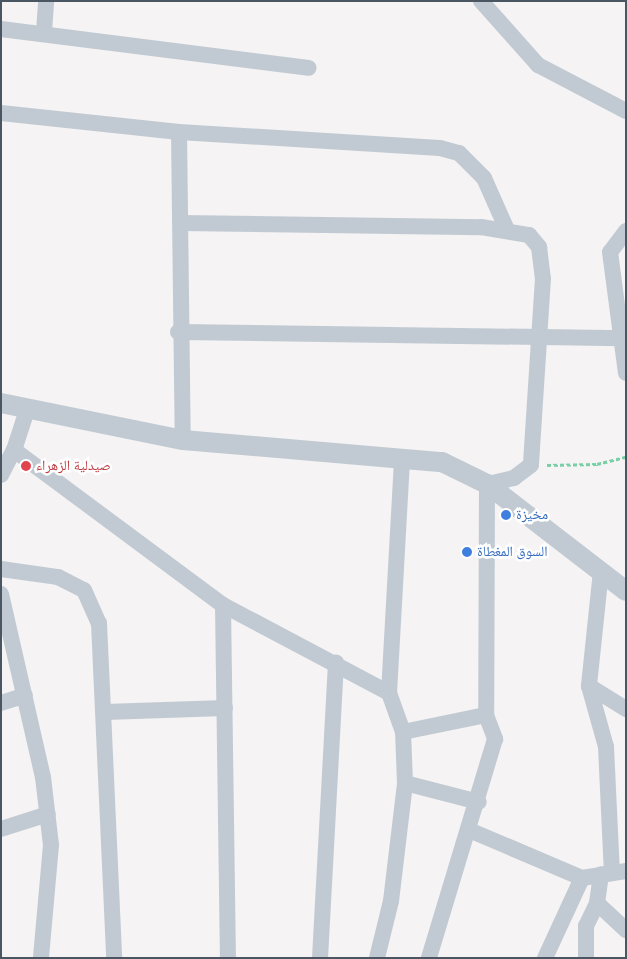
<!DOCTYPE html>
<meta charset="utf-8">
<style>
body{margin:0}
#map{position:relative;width:627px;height:959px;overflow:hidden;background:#f5f3f3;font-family:Figtree,"Noto Naskh Arabic",sans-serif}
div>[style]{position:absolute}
.path>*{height:3px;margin-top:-1.5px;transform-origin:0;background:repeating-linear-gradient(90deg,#7ad0a6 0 4px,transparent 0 6.5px)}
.minor>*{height:16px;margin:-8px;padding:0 8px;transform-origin:8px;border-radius:8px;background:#c1cad2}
.tertiary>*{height:20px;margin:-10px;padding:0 10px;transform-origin:10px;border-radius:10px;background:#c1cad2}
.dots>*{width:14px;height:14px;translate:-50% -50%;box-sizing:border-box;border:2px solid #fff;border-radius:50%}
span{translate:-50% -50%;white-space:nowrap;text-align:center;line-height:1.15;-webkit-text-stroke:5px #fff;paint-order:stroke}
.health-label{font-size:14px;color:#be3a42}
.left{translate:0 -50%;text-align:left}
.shop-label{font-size:14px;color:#366cbe}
.frame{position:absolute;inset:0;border:2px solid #4a5661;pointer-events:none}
</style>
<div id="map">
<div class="path">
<i style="left:547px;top:465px;width:50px;rotate:-1.1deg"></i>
<i style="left:597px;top:464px;width:30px;rotate:-14deg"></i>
</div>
<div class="minor">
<i style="left:481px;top:1px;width:86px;rotate:48.3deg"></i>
<i style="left:538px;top:65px;width:99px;rotate:27.6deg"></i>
<i style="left:1px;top:29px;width:310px;rotate:7.2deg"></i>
<i style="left:44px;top:32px;width:31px;rotate:-86deg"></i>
<i style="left:1px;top:113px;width:179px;rotate:6.1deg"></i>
<i style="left:179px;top:132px;width:261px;rotate:3.5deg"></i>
<i style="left:440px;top:148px;width:20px;rotate:15deg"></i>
<i style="left:459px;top:153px;width:35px;rotate:45deg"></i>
<i style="left:484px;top:178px;width:57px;rotate:66.1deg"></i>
<i style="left:179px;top:132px;width:308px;rotate:89.3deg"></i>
<i style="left:181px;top:223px;width:300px;rotate:0.8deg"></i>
<i style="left:481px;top:227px;width:49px;rotate:9.5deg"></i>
<i style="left:529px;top:235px;width:16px;rotate:50deg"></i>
<i style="left:539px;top:247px;width:31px;rotate:83deg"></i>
<i style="left:543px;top:278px;width:187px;rotate:93.7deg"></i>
<i style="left:531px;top:465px;width:21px;rotate:143deg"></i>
<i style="left:514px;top:478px;width:28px;rotate:167deg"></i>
<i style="left:487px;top:484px;width:231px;rotate:90.2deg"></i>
<i style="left:486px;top:715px;width:26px;rotate:69deg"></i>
<i style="left:495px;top:739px;width:229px;rotate:106.8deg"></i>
<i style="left:626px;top:231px;width:26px;rotate:127deg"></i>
<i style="left:610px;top:252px;width:122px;rotate:82.5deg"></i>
<i style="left:178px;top:332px;width:446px;rotate:0.8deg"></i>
<i style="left:27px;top:410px;width:42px;rotate:108deg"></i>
<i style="left:14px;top:450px;width:260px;rotate:36.6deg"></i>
<i style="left:223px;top:605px;width:188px;rotate:27.9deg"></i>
<i style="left:1px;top:475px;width:28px;rotate:-63deg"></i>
<i style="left:1px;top:569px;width:58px;rotate:8deg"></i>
<i style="left:58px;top:577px;width:29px;rotate:27deg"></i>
<i style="left:84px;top:590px;width:36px;rotate:66deg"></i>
<i style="left:99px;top:623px;width:335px;rotate:87.4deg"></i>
<i style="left:601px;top:571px;width:116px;rotate:96deg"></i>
<i style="left:589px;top:686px;width:63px;rotate:74.4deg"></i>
<i style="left:606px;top:747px;width:125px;rotate:87.3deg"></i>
<i style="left:1px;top:594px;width:188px;rotate:77.1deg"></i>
<i style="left:43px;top:777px;width:68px;rotate:83.3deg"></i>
<i style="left:51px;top:845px;width:113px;rotate:95.1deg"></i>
<i style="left:223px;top:605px;width:353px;rotate:89.2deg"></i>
<i style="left:589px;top:686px;width:44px;rotate:31.9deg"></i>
<i style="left:1px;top:703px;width:25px;rotate:-18deg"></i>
<i style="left:105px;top:712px;width:120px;rotate:-1.9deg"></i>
<i style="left:403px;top:732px;width:85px;rotate:-11.6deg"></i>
<i style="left:405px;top:783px;width:76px;rotate:14.4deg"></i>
<i style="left:1px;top:829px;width:49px;rotate:-17.7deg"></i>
<i style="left:469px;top:830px;width:123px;rotate:23deg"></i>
<i style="left:582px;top:878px;width:45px;rotate:-9deg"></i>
<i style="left:597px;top:903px;width:40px;rotate:43deg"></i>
<i style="left:320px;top:958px;width:296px;rotate:-86.9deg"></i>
<i style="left:377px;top:958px;width:59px;rotate:-76.2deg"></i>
<i style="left:391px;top:901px;width:119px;rotate:-83.2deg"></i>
<i style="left:405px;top:783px;width:51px;rotate:-92.2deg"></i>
<i style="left:403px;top:732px;width:41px;rotate:-109.7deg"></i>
<i style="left:389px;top:693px;width:236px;rotate:-86.8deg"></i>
<i style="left:545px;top:958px;width:88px;rotate:-65.2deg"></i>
<i style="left:586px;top:958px;width:32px;rotate:-90deg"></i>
<i style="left:586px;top:926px;width:25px;rotate:-64deg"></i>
<i style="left:597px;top:903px;width:29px;rotate:-82deg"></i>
</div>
<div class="tertiary">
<i style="left:1px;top:403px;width:186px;rotate:11.5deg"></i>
<i style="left:183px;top:440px;width:260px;rotate:4.9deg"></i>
<i style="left:442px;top:462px;width:50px;rotate:26.1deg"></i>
<i style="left:487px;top:484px;width:175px;rotate:37.6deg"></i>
</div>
<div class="dots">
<i style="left:26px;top:466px;background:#e0444e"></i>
<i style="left:506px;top:515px;background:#3f7fe0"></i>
<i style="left:467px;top:552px;background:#3f7fe0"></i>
</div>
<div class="health-label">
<span class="left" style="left:36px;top:466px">صيدلية الزهراء</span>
</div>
<div class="shop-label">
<span class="left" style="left:516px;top:515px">مخيزة</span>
<span class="left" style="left:477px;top:552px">السوق المغطاة</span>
</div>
<div class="frame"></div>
</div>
